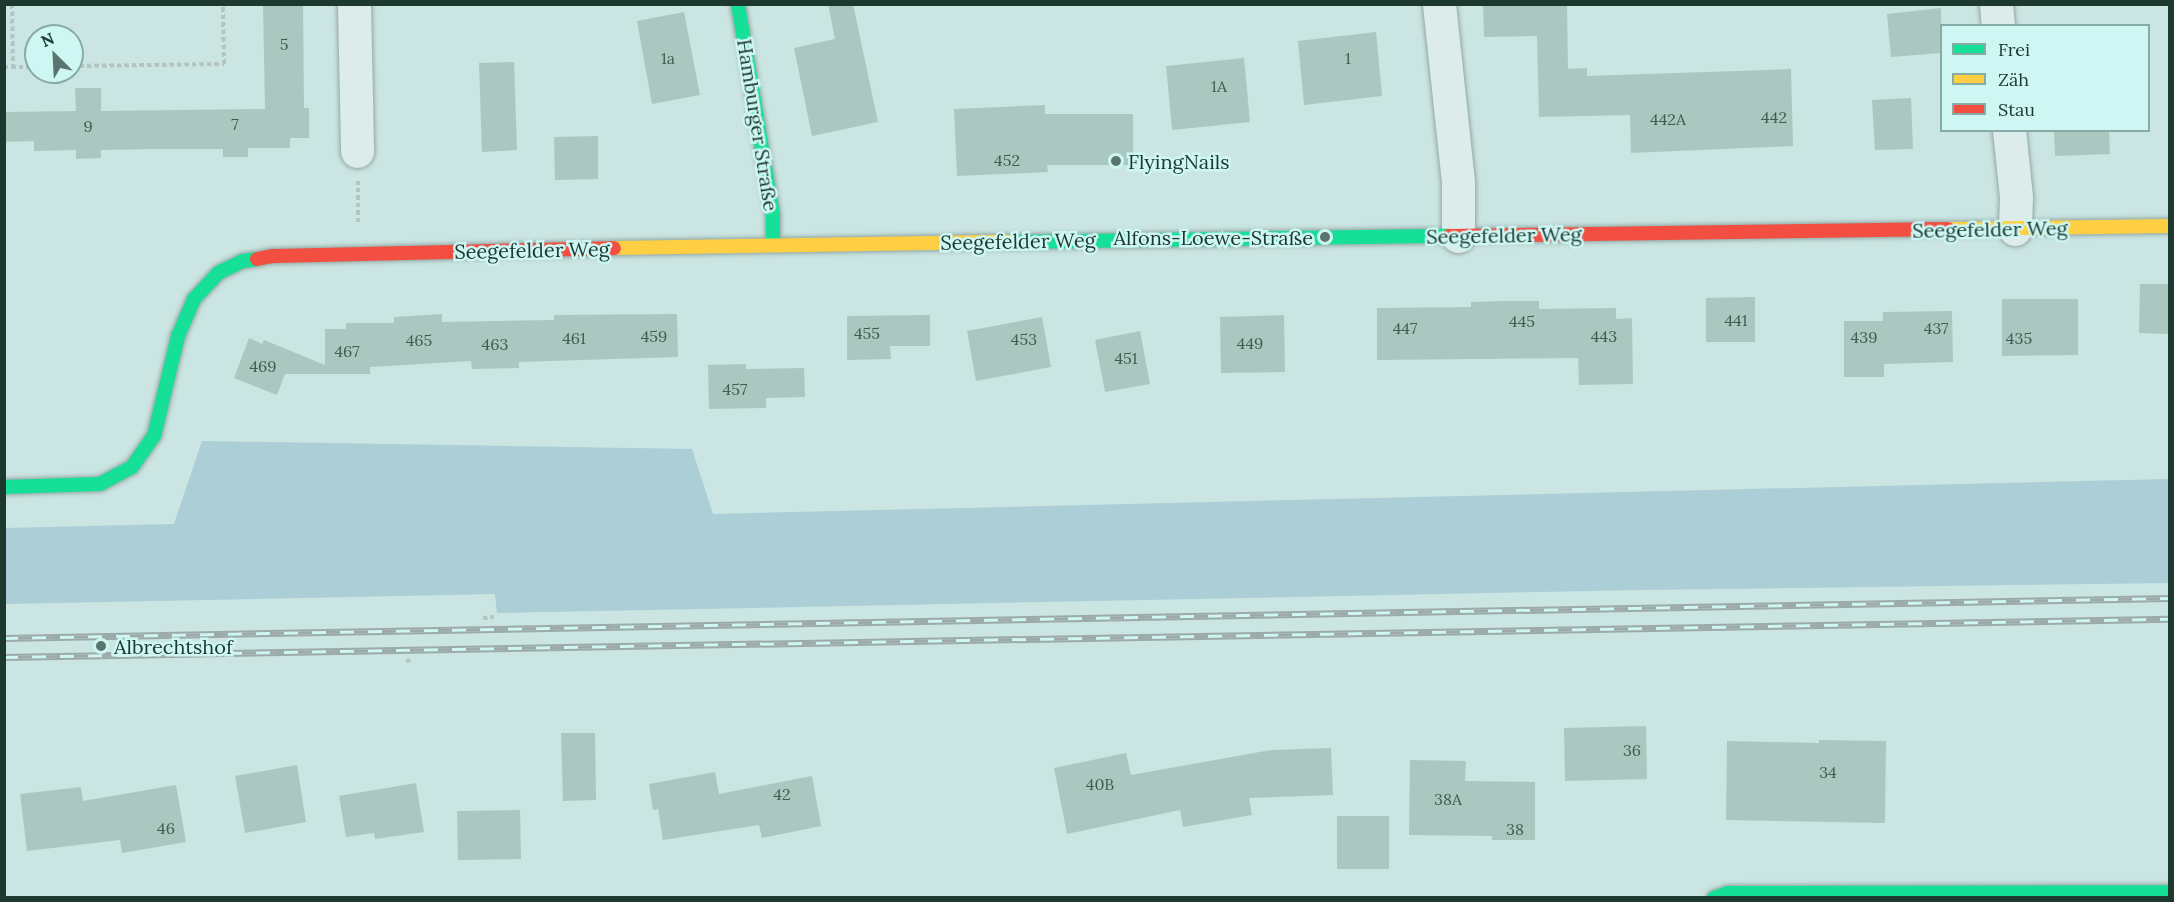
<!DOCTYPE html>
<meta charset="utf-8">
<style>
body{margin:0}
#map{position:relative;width:2174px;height:902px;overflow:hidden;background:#cae5e2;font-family:Lora,serif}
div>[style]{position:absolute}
.green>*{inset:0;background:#abced7}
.building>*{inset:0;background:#abc8c0}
.path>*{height:4px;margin-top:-2px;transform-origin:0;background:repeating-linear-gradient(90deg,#b3c4c2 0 4.5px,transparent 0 7.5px)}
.roads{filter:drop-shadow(0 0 2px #94a9a6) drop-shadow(0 0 2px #94a9a6)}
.street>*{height:33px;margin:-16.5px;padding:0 16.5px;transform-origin:16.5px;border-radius:16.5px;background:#dcecea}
.fast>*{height:14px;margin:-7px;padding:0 7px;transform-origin:7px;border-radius:7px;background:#16e098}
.slow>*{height:14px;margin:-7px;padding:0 7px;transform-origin:7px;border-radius:7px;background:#ffcf43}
.jam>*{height:14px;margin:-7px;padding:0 7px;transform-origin:7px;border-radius:7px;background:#f24e42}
.rail>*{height:7px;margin-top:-3.5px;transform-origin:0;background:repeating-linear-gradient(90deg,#cef7f3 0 14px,#9caba9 0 28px);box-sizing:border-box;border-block:2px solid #9caba9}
.dots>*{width:16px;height:16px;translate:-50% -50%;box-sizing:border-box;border:3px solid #cef7f3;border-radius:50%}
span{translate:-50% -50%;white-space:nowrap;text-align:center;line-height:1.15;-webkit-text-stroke:5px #cef7f3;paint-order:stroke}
.number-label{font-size:16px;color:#405c53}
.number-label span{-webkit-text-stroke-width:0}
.street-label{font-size:20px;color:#1c382f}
.poi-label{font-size:20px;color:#1c382f}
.left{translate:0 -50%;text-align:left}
.right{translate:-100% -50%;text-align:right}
.frame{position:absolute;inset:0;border:6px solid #1c382f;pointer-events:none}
.legend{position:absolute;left:1940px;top:24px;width:210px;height:108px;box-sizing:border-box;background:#cef7f3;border:2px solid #87aba5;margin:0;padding:8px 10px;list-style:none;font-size:18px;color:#1c382f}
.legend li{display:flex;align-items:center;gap:12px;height:30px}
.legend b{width:30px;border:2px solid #87aba5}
.north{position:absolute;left:24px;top:24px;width:60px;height:60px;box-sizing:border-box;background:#cef7f3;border:2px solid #87aba5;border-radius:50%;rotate:336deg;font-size:16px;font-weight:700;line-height:24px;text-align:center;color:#1c382f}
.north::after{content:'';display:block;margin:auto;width:21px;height:27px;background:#59756e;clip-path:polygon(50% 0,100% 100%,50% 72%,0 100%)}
</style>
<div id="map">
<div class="green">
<i style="clip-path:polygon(202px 441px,692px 449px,713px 514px,2169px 479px,2169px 583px,1640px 590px,497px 613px,495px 594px,5px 604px,5px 528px,174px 524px)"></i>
</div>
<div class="building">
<i style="clip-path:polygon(263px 4px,303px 4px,304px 108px,309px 108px,309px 138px,290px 138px,290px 148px,248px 148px,248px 157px,223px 157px,223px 149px,156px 149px,101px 150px,101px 158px,76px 159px,76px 150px,34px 151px,34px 141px,4px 142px,4px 112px,76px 111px,75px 88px,101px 88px,101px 111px,265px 109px)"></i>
<i style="clip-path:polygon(828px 4px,853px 4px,878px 122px,812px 136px,794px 48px,835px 39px)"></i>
<i style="clip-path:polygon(1483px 4px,1567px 4px,1568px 69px,1587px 68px,1587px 76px,1791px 69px,1793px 146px,1631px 153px,1630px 115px,1539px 117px,1537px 36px,1484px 37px)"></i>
<i style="clip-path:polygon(1941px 8px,1941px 53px,1891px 57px,1887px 14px)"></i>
<i style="clip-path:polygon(684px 12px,700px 95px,652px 104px,637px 21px)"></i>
<i style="clip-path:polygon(1376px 32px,1382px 96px,1304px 105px,1298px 41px)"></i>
<i style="clip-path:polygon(1244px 58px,1250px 122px,1172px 130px,1166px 66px)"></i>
<i style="clip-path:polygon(514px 62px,517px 150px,482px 152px,479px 63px)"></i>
<i style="clip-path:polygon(1911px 98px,1913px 149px,1875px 150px,1872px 100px)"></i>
<i style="clip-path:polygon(1045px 105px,1045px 114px,1133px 114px,1133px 165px,1047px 165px,1048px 172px,957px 176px,954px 109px)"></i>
<i style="clip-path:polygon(2054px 130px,2109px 130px,2110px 154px,2055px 156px)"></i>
<i style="clip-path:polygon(598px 136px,598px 179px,555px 180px,554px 137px)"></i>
<i style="clip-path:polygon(2140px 284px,2169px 284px,2169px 334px,2139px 333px)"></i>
<i style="clip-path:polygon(1755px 297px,1755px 342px,1706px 342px,1706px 298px)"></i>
<i style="clip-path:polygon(2002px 299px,2078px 299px,2078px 355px,2002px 356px)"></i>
<i style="clip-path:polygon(1505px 301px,1539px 301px,1539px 309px,1616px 308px,1616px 319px,1632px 318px,1633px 384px,1579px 385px,1578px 358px,1377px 360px,1377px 308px,1471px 307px,1471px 302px)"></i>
<i style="clip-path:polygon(1952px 311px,1953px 362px,1884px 364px,1884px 377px,1844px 377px,1844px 321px,1883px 321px,1883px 312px)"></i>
<i style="clip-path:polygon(442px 314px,442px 322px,554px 320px,554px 315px,677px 314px,678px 357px,519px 362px,519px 368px,472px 369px,471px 361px,370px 367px,370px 374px,285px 374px,277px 395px,234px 378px,249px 338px,262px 344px,264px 340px,325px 365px,325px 329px,346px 329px,346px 323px,394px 323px,394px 317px)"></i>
<i style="clip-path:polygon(930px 315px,930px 346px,890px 346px,891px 359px,847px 360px,847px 316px)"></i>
<i style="clip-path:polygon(1284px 315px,1285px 372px,1221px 373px,1220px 317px)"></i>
<i style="clip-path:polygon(1042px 317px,1051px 367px,976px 381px,967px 331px)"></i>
<i style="clip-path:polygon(1140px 331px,1150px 384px,1105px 392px,1095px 340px)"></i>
<i style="clip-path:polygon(746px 364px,746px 369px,804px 368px,805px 397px,766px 398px,766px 408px,709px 409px,708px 365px)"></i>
<i style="clip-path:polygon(1646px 726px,1647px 779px,1565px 781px,1564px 728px)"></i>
<i style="clip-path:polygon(561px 733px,595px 733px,596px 800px,563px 801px)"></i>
<i style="clip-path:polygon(1819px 740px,1886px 741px,1885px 823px,1726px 820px,1727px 741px,1819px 743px)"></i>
<i style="clip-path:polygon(1331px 748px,1333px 795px,1249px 798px,1252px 815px,1183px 827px,1180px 810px,1067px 834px,1054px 768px,1126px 753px,1131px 775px,1271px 750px)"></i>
<i style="clip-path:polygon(1410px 760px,1466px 761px,1465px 781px,1535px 782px,1535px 840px,1492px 840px,1492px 836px,1409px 835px)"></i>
<i style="clip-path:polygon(297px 765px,306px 822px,245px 833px,235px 776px)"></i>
<i style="clip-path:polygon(715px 772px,719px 794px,812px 776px,821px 826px,762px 838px,759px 825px,663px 840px,658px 809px,653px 810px,649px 784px)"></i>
<i style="clip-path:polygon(416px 783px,424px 832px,375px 839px,374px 833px,346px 837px,339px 796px)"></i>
<i style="clip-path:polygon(176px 785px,186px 842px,122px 853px,120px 840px,27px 851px,20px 794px,81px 787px,83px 801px)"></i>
<i style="clip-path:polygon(520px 810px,521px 859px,458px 860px,457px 811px)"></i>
<i style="clip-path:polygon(1337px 816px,1389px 816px,1389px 869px,1337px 869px)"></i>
</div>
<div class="path">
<i style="left:12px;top:4px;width:63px;rotate:89.1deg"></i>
<i style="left:72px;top:66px;width:152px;rotate:-0.8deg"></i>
<i style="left:224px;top:64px;width:60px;rotate:-91deg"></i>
<i style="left:4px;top:67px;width:32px"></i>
<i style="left:358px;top:222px;width:41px;rotate:-90deg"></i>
<i style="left:483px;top:618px;width:11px;rotate:-5deg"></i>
<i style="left:406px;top:661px;width:7px;rotate:-8deg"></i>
</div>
<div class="roads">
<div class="street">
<i style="left:354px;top:4px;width:147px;rotate:88.8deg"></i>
<i style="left:1439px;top:4px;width:179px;rotate:83.9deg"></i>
<i style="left:1458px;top:182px;width:54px;rotate:90deg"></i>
<i style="left:1996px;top:4px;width:22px;rotate:85deg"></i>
<i style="left:2009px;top:130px;width:67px;rotate:84deg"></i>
<i style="left:2016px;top:197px;width:32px;rotate:92deg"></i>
</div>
<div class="fast">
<i style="left:738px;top:4px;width:214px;rotate:80.6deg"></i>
<i style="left:773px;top:215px;width:30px;rotate:90deg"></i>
<i style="left:1008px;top:242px;width:441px;rotate:-0.8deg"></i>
<i style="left:4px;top:487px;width:96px;rotate:-1.8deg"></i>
<i style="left:100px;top:484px;width:36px;rotate:-28deg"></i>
<i style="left:132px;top:467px;width:38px;rotate:-55deg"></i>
<i style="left:154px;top:436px;width:103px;rotate:-76.5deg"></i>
<i style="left:178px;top:336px;width:40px;rotate:-66.6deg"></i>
<i style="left:194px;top:299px;width:35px;rotate:-47deg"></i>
<i style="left:218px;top:273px;width:28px;rotate:-26deg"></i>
<i style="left:243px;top:261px;width:14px;rotate:-8deg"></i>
<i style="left:1714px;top:898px;width:15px;rotate:-20deg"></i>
<i style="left:1728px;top:893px;width:442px;rotate:-0.1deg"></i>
</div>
<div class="slow">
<i style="left:1948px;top:229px;width:222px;rotate:-0.8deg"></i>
<i style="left:614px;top:248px;width:394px;rotate:-0.9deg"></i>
</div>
<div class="jam">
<i style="left:1449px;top:236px;width:499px;rotate:-0.8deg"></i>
<i style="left:257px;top:259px;width:15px;rotate:-11deg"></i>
<i style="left:272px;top:256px;width:342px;rotate:-1.3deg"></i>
</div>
</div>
<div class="rail">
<i style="left:4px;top:638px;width:2166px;rotate:-1.06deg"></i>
<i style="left:4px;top:657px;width:2166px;rotate:-1.01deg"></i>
</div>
<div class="dots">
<i style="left:1116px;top:161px;background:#59756e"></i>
<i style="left:1325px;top:237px;background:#59756e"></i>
<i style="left:101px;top:646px;background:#59756e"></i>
</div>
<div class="number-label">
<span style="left:284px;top:44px">5</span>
<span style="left:668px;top:58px">1a</span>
<span style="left:1348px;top:58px">1</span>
<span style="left:1219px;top:86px">1A</span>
<span style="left:1774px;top:117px">442</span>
<span style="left:1668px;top:119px">442A</span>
<span style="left:235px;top:124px">7</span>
<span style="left:88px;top:126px">9</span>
<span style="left:1007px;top:160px">452</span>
<span style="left:1736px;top:320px">441</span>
<span style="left:1522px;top:321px">445</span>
<span style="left:1405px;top:328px">447</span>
<span style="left:1936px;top:328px">437</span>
<span style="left:867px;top:333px">455</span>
<span style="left:654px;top:336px">459</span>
<span style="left:1604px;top:336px">443</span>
<span style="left:1864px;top:337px">439</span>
<span style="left:574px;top:338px">461</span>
<span style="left:2019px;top:338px">435</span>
<span style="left:1024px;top:339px">453</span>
<span style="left:419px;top:340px">465</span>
<span style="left:1250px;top:343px">449</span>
<span style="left:495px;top:344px">463</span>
<span style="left:347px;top:351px">467</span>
<span style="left:1126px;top:358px">451</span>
<span style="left:263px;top:366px">469</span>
<span style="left:735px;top:389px">457</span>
<span style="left:1632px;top:750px">36</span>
<span style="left:1828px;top:772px">34</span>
<span style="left:1100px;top:784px">40B</span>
<span style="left:782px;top:794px">42</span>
<span style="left:1448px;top:799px">38A</span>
<span style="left:166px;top:828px">46</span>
<span style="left:1515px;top:829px">38</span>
</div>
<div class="street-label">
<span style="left:758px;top:125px;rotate:81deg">Hamburger Straße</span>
<span style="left:1990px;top:229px;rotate:-1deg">Seegefelder Weg</span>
<span style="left:1504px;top:235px;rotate:-1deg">Seegefelder Weg</span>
<span style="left:1018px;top:241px;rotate:-1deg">Seegefelder Weg</span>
<span style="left:532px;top:250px;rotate:-1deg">Seegefelder Weg</span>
</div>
<div class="poi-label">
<span class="left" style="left:1128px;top:161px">FlyingNails</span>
<span class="right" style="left:1313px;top:237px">Alfons-Loewe-Straße</span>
<span class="left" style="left:114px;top:646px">Albrechtshof</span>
</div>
<div class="frame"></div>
<ul class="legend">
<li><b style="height:8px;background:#16e098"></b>Frei</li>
<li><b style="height:8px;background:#ffcf43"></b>Zäh</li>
<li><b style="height:8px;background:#f24e42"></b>Stau</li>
</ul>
<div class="north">N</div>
</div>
